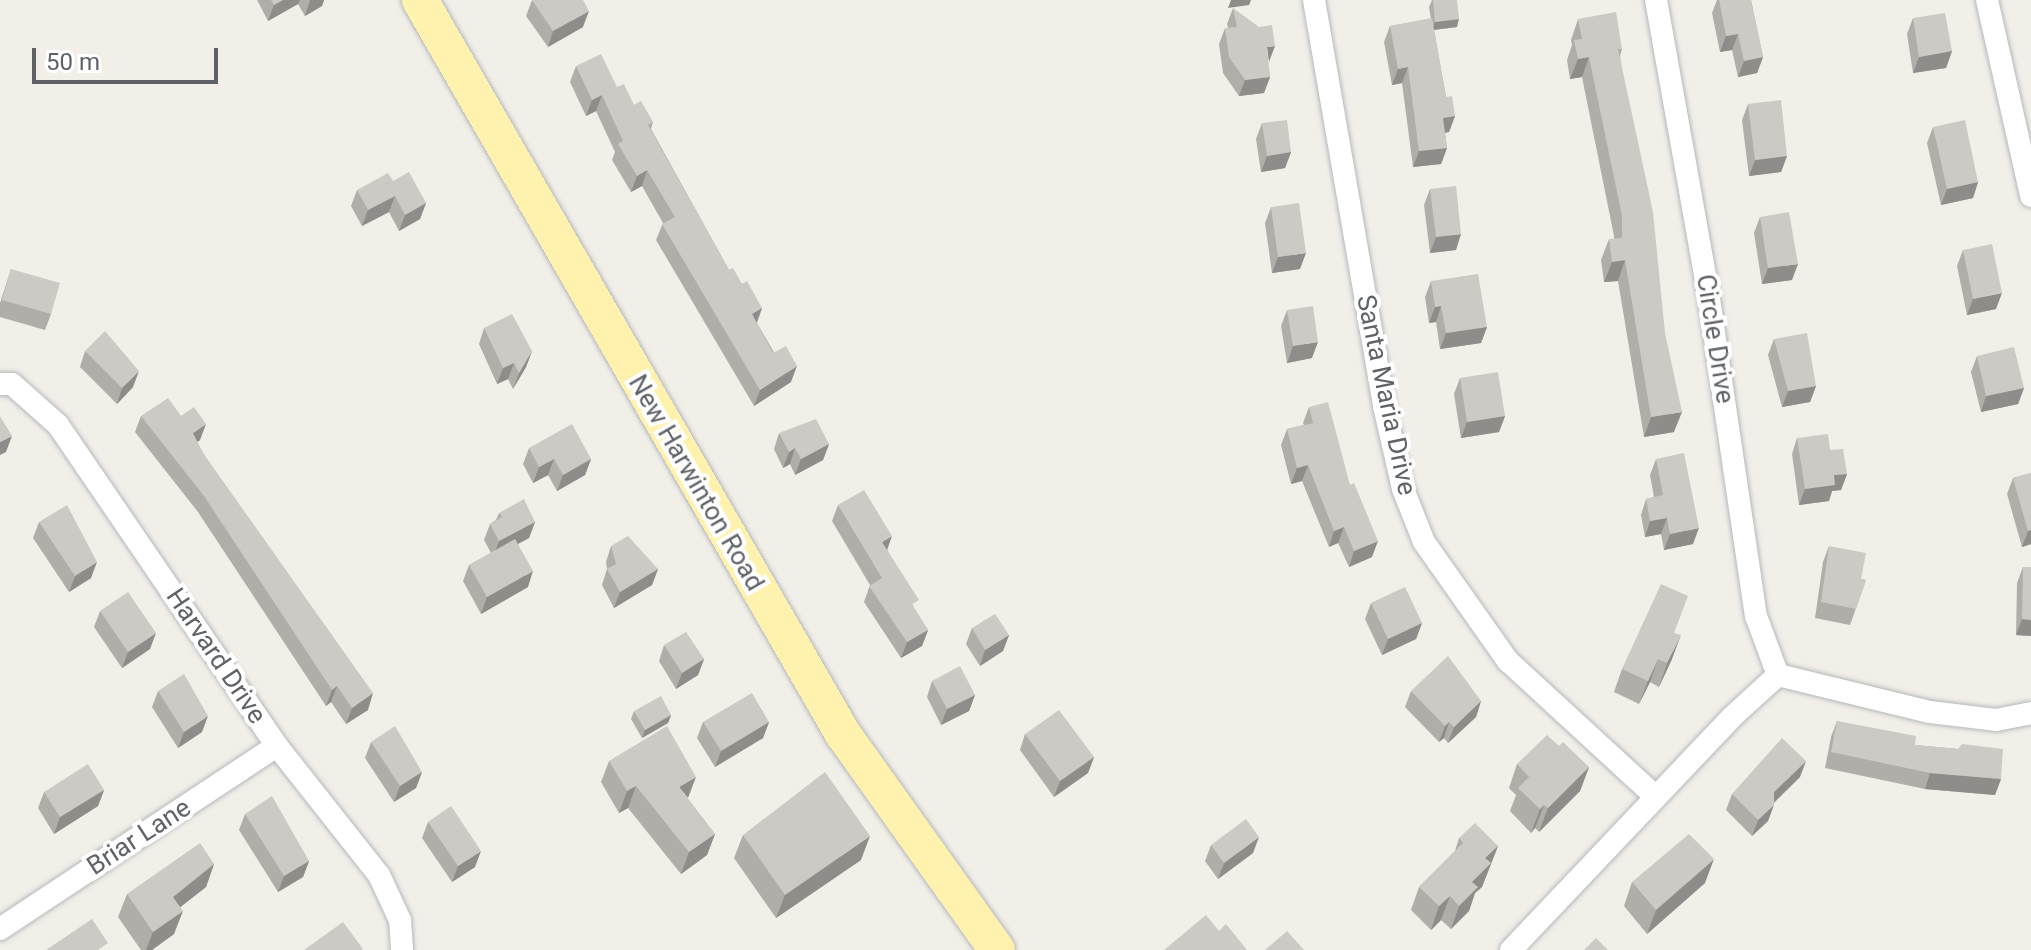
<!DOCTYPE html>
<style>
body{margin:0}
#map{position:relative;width:2031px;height:950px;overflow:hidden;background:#f1efe8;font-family:Roboto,sans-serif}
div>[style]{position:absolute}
.roads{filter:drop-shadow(0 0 2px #b5b8bc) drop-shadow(0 0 2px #b5b8bc)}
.minor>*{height:22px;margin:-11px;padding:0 11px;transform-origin:11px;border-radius:11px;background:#fff}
.primary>*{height:36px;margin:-18px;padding:0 18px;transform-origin:18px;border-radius:18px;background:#fff2af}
.wall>*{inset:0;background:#afaea9}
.shaded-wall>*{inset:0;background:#8f8d8a}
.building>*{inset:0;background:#cccac5}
span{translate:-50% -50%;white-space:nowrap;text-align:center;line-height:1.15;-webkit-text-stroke:8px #fff;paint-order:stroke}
.street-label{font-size:26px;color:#5f6368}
.scale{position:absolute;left:32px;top:48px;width:186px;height:36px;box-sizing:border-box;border:4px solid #5f6368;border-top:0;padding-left:10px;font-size:24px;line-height:28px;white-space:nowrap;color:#5f6368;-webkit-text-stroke:6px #fff;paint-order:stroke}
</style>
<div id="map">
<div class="roads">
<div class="minor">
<i style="left:1314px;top:0;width:412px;rotate:80.2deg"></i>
<i style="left:1384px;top:406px;width:85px;rotate:77.1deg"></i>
<i style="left:1403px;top:489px;width:57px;rotate:68.4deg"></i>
<i style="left:1424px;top:542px;width:146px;rotate:54.8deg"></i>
<i style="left:1508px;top:661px;width:200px;rotate:42.6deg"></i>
<i style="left:1656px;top:0;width:290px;rotate:79.9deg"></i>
<i style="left:1707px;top:285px;width:335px;rotate:81.6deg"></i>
<i style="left:1756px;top:616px;width:63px;rotate:69.6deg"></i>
<i style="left:1987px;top:0;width:201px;rotate:77.3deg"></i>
<i style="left:0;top:384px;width:12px"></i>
<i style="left:12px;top:384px;width:62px;rotate:41.7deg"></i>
<i style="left:58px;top:425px;width:389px;rotate:55.7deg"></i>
<i style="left:277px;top:746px;width:164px;rotate:51.7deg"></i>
<i style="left:379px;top:875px;width:50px;rotate:65deg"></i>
<i style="left:400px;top:920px;width:30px;rotate:86deg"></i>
<i style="left:0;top:929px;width:332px;rotate:-33.5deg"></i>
<i style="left:1511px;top:950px;width:321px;rotate:-46.5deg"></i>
<i style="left:1732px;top:717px;width:62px;rotate:-42.4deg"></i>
<i style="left:1778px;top:675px;width:156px;rotate:13.7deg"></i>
<i style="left:1930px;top:712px;width:66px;rotate:6.9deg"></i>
<i style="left:1996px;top:720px;width:36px;rotate:-11deg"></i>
</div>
<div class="primary">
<i style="left:420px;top:0;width:847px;rotate:60.05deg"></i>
<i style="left:843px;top:734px;width:265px;rotate:54.5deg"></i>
</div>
</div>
<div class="wall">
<i style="clip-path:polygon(257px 0,324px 0,322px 6px,305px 16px,298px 4px,268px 21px)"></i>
<i style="clip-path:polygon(532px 0,583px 27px,548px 47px,526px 16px)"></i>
<i style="clip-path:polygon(1432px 0,1457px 0,1457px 27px,1434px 30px,1446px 97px,1455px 116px,1449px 132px,1445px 133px,1447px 148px,1441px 164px,1413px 167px,1402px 83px,1392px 85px,1384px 42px,1390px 26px,1431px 19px,1429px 7px)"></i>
<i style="clip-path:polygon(1717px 0,1751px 0,1763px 57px,1757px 73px,1738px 77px,1732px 50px,1720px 52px,1712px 13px)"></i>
<i style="clip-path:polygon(1233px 8px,1268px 62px,1270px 77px,1264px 93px,1239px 96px,1223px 73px,1219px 44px,1225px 28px,1228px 28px,1227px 24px)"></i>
<i style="clip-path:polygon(1913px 18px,1952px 51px,1946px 68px,1913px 73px,1907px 34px)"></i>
<i style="clip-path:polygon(1578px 19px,1622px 49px,1620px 56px,1674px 432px,1644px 437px,1618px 281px,1604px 282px,1601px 260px,1609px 239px,1614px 239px,1614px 236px,1582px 77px,1570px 79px,1567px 60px,1572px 45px,1571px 40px)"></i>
<i style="clip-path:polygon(576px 66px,617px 87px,634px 105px,653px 122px,651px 129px,729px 270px,742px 284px,762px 308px,757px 323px,791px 382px,754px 406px,656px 240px,663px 223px,642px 186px,631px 192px,612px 160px,615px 152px,596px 111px,586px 116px,570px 82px)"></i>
<i style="clip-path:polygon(1748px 104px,1787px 156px,1781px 172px,1749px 176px,1742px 120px)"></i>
<i style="clip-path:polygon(1262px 123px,1291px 152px,1285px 168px,1261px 172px,1256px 139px)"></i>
<i style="clip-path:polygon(1933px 127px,1978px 182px,1973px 198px,1941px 205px,1927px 143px)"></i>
<i style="clip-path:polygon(393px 181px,426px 203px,420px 219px,399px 231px,389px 212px,362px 226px,351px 206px,357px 190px)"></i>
<i style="clip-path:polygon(1430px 189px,1456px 250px,1430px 253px,1424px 205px)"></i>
<i style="clip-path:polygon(1271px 207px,1300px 269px,1272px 273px,1265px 223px)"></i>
<i style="clip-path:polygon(1760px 217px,1792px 280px,1762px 284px,1754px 233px)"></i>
<i style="clip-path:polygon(1963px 250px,1996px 309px,1967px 315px,1957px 266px)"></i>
<i style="clip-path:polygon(11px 269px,51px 314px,45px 330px,0 317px,0 303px)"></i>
<i style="clip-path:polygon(1431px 281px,1487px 327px,1481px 343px,1440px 349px,1436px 322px,1429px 323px,1425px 297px)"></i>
<i style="clip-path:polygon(1287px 310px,1312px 358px,1287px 363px,1281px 326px)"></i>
<i style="clip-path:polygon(484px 328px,532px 351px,526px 367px,513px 389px,508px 379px,497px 384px,479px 344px)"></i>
<i style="clip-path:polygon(1774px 339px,1816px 386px,1810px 402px,1782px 407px,1768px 355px)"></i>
<i style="clip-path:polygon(85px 351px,133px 387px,117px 404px,80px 367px)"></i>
<i style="clip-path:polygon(1977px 356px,2024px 388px,2018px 404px,1981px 412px,1971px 372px)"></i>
<i style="clip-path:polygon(1460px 378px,1505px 416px,1499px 432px,1461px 438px,1454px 394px)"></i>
<i style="clip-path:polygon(1309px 407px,1350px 485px,1372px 557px,1349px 567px,1338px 543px,1329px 547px,1302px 481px,1291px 484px,1281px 445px,1287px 429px,1304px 425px,1303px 423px)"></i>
<i style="clip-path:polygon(141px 416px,181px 416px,200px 440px,197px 442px,203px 453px,368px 710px,346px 724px,331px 702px,326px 706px,198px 512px,135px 432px)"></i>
<i style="clip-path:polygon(779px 433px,829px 444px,823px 460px,795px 475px,790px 464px,783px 468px,774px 449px)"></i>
<i style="clip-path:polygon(1797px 438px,1830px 450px,1847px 474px,1841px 490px,1832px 491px,1829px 501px,1799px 505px,1792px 454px)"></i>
<i style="clip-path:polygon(529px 448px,591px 459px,585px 475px,557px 491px,548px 475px,533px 483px,523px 464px)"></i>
<i style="clip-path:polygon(1656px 459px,1693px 544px,1664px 550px,1661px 534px,1645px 537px,1641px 515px,1646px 499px,1654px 497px,1650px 475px)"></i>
<i style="clip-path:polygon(2031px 473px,2031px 544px,2022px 547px,2007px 494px,2013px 478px)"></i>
<i style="clip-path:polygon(838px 505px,887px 549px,915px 610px,928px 630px,922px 646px,901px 658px,864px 602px,870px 585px,832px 521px)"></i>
<i style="clip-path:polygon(499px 513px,535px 522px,529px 538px,518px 544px,528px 587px,481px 614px,463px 581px,469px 565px,491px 553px,484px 540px,490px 524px,496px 520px)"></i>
<i style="clip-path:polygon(39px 522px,91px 578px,69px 592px,33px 538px)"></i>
<i style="clip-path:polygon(611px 546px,658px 569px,652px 585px,614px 608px,602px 585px,607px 569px,606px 562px)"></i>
<i style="clip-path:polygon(1829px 546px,1861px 579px,1866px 580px,1850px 625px,1815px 618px,1823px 562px)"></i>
<i style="clip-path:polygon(2023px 567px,2031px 636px,2016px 635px,2017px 583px)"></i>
<i style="clip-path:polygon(1371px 603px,1422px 623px,1416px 639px,1382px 655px,1365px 619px)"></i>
<i style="clip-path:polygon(100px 611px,150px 649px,122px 668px,94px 627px)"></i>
<i style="clip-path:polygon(972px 628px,1009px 635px,1003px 651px,980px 666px,966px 644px)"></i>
<i style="clip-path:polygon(1675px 633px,1672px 659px,1659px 687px,1650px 682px,1639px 704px,1614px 692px,1622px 669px)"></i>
<i style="clip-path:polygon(664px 645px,704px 659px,698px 675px,676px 689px,659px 661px)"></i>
<i style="clip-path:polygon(932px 681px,975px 695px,969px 711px,941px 725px,927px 697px)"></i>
<i style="clip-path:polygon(158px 691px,202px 732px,178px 748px,152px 707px)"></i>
<i style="clip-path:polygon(1411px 691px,1481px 701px,1476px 717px,1448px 743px,1444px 738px,1439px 742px,1405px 707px)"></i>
<i style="clip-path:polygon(634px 711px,671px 715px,668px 723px,642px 738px,631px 719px)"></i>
<i style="clip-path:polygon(1837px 721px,1915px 745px,1958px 749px,2001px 779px,1995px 795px,1925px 789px,1825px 768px,1831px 737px)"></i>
<i style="clip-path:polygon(703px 722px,769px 722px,763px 738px,715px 767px,697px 738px)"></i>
<i style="clip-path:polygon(1025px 734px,1094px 757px,1088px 773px,1054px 797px,1020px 750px)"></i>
<i style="clip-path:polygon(371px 742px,422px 772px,416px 788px,394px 802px,365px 758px)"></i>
<i style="clip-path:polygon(1559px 746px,1589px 767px,1580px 791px,1539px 832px,1535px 828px,1531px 833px,1510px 811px,1516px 795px,1509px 788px,1517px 764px)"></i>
<i style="clip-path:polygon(609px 761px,688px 799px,715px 834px,707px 855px,681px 874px,628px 808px,619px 813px,601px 782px)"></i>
<i style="clip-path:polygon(1800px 777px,1774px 803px,1768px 821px,1752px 836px,1726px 810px,1732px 794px)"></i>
<i style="clip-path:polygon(104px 790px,98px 806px,54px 834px,38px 808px,44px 792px)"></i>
<i style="clip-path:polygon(245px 814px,309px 861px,303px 877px,278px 892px,239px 830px)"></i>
<i style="clip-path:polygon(428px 822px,475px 867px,452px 882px,422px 838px)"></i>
<i style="clip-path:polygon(743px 835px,861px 860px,776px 918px,734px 858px)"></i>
<i style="clip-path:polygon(1459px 838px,1498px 846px,1482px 887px,1475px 893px,1469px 911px,1451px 929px,1441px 920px,1431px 930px,1411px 910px,1419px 887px,1455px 851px)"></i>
<i style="clip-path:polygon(1211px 845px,1253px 853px,1218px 879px,1205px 861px)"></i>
<i style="clip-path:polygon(214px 864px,206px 887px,180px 907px,174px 934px,152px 950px,141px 950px,118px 917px,127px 894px)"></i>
<i style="clip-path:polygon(1632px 882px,1705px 883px,1647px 934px,1624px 906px)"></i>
</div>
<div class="shaded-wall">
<i style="clip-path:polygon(283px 0,300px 0,298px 4px,268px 21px,274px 5px)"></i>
<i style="clip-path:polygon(310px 0,324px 0,322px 6px,305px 16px)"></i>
<i style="clip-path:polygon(1231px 0,1251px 0,1249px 5px,1228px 8px)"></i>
<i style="clip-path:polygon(589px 11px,583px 27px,548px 47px,553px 31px)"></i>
<i style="clip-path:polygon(1459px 19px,1457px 27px,1432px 30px,1435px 22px)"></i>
<i style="clip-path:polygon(1738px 34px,1732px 50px,1720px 52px,1726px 36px)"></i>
<i style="clip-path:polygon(1275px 46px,1269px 62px,1267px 47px)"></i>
<i style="clip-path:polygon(1952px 51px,1946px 68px,1913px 73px,1919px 57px)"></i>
<i style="clip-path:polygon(1589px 57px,1582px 77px,1570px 79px,1578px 59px)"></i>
<i style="clip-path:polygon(1763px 57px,1757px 73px,1738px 77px,1744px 61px)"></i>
<i style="clip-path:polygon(1408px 67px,1402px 83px,1392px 85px,1398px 69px)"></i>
<i style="clip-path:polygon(1270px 77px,1264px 93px,1239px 96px,1245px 80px)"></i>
<i style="clip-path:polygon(602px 95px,596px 111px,586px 116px,592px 100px)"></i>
<i style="clip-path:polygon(1455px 116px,1449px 132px,1437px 134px,1443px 118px)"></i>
<i style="clip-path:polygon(1447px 148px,1441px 164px,1413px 167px,1419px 151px)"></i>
<i style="clip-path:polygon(1291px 152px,1285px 168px,1261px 172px,1267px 156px)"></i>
<i style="clip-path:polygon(1787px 156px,1781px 172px,1749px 176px,1755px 160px)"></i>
<i style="clip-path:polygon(647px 170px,642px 186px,631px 192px,637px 176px)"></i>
<i style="clip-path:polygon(1978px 182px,1973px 198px,1941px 205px,1947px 189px)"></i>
<i style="clip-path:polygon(395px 196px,389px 212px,362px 226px,368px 210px)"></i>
<i style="clip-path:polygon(426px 203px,420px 219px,399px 231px,405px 215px)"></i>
<i style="clip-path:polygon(1461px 234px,1456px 250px,1430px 253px,1436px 237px)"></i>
<i style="clip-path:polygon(1306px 253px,1300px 269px,1272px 273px,1278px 257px)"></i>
<i style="clip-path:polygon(1625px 260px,1618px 281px,1604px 282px,1612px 262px)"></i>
<i style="clip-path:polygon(1798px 264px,1792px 280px,1762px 284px,1768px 268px)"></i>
<i style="clip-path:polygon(2002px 293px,1996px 309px,1967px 315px,1973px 299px)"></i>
<i style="clip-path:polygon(1441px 306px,1436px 322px,1429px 323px,1435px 307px)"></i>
<i style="clip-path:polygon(762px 308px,756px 324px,752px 314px)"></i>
<i style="clip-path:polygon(1487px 327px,1481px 343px,1440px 349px,1446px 333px)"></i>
<i style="clip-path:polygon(1318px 342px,1312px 358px,1287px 363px,1293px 346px)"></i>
<i style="clip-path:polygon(532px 351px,526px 367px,513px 389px,519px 373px)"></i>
<i style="clip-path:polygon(514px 363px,508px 379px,497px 384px,503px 368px)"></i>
<i style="clip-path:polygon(797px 366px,791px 382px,754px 406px,760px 390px)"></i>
<i style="clip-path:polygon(139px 371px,133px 387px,117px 404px,122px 388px)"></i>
<i style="clip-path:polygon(1816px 386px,1810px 402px,1782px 407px,1788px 391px)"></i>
<i style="clip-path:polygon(2024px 388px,2018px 404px,1981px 412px,1986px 396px)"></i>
<i style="clip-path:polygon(1682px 412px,1674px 432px,1644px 437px,1651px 417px)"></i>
<i style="clip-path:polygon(1505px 416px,1499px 432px,1461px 438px,1467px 422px)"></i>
<i style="clip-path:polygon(206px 424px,200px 440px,187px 450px,193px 433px)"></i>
<i style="clip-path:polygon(12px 436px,6px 452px,0 455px,0 442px)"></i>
<i style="clip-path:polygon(829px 444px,823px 460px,795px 475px,801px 459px)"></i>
<i style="clip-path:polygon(795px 448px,790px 464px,783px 468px,789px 452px)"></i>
<i style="clip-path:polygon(554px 459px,548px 475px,533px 483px,539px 467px)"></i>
<i style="clip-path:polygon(591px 459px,585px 475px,557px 491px,563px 475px)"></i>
<i style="clip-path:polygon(1308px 465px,1302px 481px,1291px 484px,1297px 468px)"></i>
<i style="clip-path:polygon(1847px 474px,1841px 490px,1832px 491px,1829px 501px,1799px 505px,1805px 489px,1834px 475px)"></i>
<i style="clip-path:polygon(1667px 518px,1661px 534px,1645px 537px,1650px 521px)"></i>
<i style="clip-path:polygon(535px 522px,529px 538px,493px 557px,499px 541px)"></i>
<i style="clip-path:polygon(1344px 527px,1338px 543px,1329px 547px,1334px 531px)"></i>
<i style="clip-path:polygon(1699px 528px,1693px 544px,1664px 550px,1670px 534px)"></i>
<i style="clip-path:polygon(2031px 530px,2031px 544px,2022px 547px,2028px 531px)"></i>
<i style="clip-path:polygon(892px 536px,886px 553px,882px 542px)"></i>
<i style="clip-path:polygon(1378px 541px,1372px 557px,1349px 567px,1354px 551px)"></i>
<i style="clip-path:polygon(97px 562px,91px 578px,69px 592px,75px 576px)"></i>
<i style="clip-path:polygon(658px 569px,652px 585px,614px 608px,620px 592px)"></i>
<i style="clip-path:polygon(533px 571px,528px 587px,481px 614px,487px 597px)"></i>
<i style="clip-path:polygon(2022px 619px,2031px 620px,2031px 636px,2016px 635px)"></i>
<i style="clip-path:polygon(1422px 623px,1416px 639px,1382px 655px,1388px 639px)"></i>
<i style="clip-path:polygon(928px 630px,922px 646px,901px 658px,907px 642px)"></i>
<i style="clip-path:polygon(156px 633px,150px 649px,122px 668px,128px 652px)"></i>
<i style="clip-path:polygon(1009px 635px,1003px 651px,980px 666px,985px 650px)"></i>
<i style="clip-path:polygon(1681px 635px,1672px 659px,1659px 687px,1667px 663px)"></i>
<i style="clip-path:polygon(704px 659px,698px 675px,676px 689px,682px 673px)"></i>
<i style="clip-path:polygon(1658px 659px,1650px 682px,1639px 704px,1648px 681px)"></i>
<i style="clip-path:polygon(337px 686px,331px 702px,326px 706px,332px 690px)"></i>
<i style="clip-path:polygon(373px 693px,368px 710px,346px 724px,352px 708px)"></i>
<i style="clip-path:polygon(975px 695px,969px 711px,941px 725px,947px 709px)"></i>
<i style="clip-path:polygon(1481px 701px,1476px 717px,1448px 743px,1454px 727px)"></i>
<i style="clip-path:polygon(671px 715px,668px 723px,642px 738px,645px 730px)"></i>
<i style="clip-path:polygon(208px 716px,202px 732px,178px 748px,184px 732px)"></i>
<i style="clip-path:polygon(769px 722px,763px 738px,715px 767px,721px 751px)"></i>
<i style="clip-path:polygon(1449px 722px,1444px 738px,1439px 742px,1445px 726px)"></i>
<i style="clip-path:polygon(1094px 757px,1088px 773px,1054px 797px,1060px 781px)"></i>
<i style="clip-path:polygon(1806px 761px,1800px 777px,1768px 808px,1774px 792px)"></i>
<i style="clip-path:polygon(1589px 767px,1580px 791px,1539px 832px,1548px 808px)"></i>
<i style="clip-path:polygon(422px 772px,416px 788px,394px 802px,400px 786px)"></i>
<i style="clip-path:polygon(1930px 773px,2001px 779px,1995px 795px,1925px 789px)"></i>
<i style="clip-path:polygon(696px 777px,688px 798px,679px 787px)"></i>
<i style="clip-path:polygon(636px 786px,628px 808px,619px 813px,627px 791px)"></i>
<i style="clip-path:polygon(104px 790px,98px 806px,54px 834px,60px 817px)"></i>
<i style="clip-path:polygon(1544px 805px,1535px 828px,1531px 833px,1540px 809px)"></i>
<i style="clip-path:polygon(1774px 805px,1768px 821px,1752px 836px,1758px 820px)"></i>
<i style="clip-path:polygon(715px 834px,707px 855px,681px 874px,689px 852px)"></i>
<i style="clip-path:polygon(870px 836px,861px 860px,776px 918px,785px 895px)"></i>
<i style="clip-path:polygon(1259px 837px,1253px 853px,1218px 879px,1224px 863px)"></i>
<i style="clip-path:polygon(1498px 846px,1482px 887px,1475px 893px,1469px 911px,1451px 929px,1459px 906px,1485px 858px)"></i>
<i style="clip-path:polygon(481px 851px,475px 867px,452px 882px,458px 866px)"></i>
<i style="clip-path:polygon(1714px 859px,1705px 883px,1647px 934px,1656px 910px)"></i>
<i style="clip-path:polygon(309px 861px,303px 877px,278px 892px,284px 876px)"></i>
<i style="clip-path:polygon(214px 864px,206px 887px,164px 920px,173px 897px)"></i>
<i style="clip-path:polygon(1450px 896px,1441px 920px,1431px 930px,1439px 906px)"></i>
<i style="clip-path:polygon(183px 911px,174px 934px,152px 950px,146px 950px,153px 932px)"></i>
</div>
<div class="building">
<i style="clip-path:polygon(271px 0,283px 0,274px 5px)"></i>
<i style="clip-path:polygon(532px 0,583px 0,589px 11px,553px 31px)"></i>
<i style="clip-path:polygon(1433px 0,1457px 0,1459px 19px,1435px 22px)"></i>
<i style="clip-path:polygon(1719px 0,1751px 0,1763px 57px,1744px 61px,1738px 34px,1726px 36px)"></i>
<i style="clip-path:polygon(1233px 8px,1259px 27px,1272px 25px,1275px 46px,1267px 47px,1270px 77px,1245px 80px,1229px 57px,1225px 28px,1237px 27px)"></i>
<i style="clip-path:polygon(1616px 12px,1622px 49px,1618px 49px,1653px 212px,1665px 333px,1682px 412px,1651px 417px,1625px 260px,1612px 262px,1609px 239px,1622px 238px,1622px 216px,1589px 57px,1578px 59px,1574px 40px,1582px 39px,1578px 19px)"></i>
<i style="clip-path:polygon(1945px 13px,1952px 51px,1919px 57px,1913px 18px)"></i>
<i style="clip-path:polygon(1432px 18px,1446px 97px,1452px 96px,1455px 116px,1443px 118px,1447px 148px,1419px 151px,1408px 67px,1398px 69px,1390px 26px)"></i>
<i style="clip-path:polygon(601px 54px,617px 87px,624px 84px,634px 105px,641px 101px,653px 122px,648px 125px,729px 270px,733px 268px,742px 284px,747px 281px,762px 308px,752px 314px,773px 353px,786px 346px,797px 366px,760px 390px,662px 224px,675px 217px,647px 170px,637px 176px,618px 144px,623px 141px,602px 95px,592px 100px,576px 66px)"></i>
<i style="clip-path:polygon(1781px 100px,1787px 156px,1755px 160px,1748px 104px)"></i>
<i style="clip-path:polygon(1287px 120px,1291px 152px,1267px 156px,1262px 123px)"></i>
<i style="clip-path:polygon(1965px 120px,1978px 182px,1947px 189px,1933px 127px)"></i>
<i style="clip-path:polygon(409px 172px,426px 203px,405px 215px,395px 196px,368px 210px,357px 190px,388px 173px,393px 181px)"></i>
<i style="clip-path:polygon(1456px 186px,1461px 234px,1436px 237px,1430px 189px)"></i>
<i style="clip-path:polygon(1299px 203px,1306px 253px,1278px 257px,1271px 207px)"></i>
<i style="clip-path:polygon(1789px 212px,1798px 264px,1768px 268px,1760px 217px)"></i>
<i style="clip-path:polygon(1992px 244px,2002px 293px,1973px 299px,1963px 250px)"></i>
<i style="clip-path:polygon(11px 269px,60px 283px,51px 314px,2px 300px)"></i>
<i style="clip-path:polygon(1478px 274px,1487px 327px,1446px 333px,1441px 306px,1435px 307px,1431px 281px)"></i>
<i style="clip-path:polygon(1313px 306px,1318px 342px,1293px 346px,1287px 310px)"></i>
<i style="clip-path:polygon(512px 314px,532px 351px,519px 373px,514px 363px,503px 368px,484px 328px)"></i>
<i style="clip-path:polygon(105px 331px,139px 371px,122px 388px,85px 351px)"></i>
<i style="clip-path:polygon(1807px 333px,1816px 386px,1788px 391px,1774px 339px)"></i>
<i style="clip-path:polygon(2014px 347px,2024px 388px,1986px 396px,1977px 356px)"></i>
<i style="clip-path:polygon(1498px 372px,1505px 416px,1467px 422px,1460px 378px)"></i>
<i style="clip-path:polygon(168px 398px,181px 416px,194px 407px,206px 424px,193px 433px,203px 453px,373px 693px,352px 708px,337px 686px,332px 690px,204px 496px,141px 416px)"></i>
<i style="clip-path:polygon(1328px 402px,1350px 485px,1354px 483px,1378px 541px,1354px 551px,1344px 527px,1334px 531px,1308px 465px,1297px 468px,1287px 429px,1313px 423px,1309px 407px)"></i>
<i style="clip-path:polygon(0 416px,12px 436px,0 442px)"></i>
<i style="clip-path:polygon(816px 419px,829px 444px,801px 459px,795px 448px,789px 452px,779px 433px)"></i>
<i style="clip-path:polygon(572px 424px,591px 459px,563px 475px,554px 459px,539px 467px,529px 448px)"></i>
<i style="clip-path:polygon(1828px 434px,1830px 450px,1843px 449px,1847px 474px,1834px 475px,1835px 485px,1805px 489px,1797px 438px)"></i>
<i style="clip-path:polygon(1684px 453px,1699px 528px,1670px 534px,1667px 518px,1650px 521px,1646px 499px,1663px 495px,1656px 459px)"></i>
<i style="clip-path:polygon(2031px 473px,2031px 530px,2028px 531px,2013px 478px)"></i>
<i style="clip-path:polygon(864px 490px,892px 536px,882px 542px,919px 600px,912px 604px,928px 630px,907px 642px,869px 586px,882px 578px,838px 505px)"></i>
<i style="clip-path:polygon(524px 499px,535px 522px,499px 541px,490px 524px,502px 517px,499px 513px)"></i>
<i style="clip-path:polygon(67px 505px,97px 562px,75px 576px,39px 522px)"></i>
<i style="clip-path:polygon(628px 536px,658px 569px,620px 592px,607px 569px,616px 564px,611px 546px)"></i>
<i style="clip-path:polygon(515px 539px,533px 571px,487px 597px,469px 565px)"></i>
<i style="clip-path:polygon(1829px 546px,1866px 553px,1861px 579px,1866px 580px,1856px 609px,1821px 602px)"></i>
<i style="clip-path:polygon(2023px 567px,2031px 567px,2031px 620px,2022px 619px)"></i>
<i style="clip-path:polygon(1661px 584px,1688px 596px,1674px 633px,1681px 635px,1667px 663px,1658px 659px,1648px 681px,1622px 669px)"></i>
<i style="clip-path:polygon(1405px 587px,1422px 623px,1388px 639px,1371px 603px)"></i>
<i style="clip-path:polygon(128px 592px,156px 633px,128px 652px,100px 611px)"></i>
<i style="clip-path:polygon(995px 614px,1009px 635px,985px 650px,972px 628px)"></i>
<i style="clip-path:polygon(686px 632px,704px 659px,682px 673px,664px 645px)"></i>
<i style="clip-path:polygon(1448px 656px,1481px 701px,1454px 727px,1449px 722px,1445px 726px,1411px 691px)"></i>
<i style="clip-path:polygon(960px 666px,975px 695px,947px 709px,932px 681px)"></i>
<i style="clip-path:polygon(184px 674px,208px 716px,184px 732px,158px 691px)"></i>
<i style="clip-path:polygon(752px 693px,769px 722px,721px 751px,703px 722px)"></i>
<i style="clip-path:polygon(661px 696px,671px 715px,645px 730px,634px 711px)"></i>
<i style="clip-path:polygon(1059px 710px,1094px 757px,1060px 781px,1025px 734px)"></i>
<i style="clip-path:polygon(1837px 721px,1916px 736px,1915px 745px,1958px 749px,1962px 744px,2003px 749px,2001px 779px,1930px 773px,1831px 752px)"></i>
<i style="clip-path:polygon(395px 726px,422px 772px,400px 786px,371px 742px)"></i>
<i style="clip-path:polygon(667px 726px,696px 777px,679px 787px,715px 834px,689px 852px,636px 786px,627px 791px,609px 761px)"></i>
<i style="clip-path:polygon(1547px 735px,1559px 746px,1563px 742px,1589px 767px,1548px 808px,1544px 805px,1540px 809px,1518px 788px,1529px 777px,1517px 764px)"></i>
<i style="clip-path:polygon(1782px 738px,1806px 761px,1774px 792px,1774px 805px,1758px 820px,1732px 794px)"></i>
<i style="clip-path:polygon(88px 764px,104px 790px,60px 817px,44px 792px)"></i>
<i style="clip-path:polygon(825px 772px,870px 836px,785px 895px,743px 835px)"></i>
<i style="clip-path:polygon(272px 796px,309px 861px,284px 876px,245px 814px)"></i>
<i style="clip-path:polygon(451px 806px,481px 851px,458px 866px,428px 822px)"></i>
<i style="clip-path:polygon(1246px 819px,1259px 837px,1224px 863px,1211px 845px)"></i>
<i style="clip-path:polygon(1475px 823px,1498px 846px,1485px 858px,1491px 863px,1472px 882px,1478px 887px,1459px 906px,1450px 896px,1439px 906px,1419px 887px,1463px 843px,1459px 838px)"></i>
<i style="clip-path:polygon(1689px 834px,1714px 859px,1656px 910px,1632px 882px)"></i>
<i style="clip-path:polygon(200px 843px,214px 864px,173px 897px,183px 911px,153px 932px,127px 894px)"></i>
<i style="clip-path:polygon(1206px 915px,1219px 931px,1226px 924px,1247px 950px,1164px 950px)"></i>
<i style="clip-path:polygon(92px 919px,108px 943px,98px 950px,46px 950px)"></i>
<i style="clip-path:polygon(343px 922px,363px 949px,361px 950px,304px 950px)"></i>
<i style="clip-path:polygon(1287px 931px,1304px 950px,1265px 950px)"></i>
<i style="clip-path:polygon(1596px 938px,1608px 950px,1584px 950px)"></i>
</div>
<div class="street-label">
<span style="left:1715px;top:339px;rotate:81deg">Circle Drive</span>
<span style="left:1386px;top:395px;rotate:78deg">Santa Maria Drive</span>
<span style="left:696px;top:483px;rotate:60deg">New Harwinton Road</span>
<span style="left:216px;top:656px;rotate:56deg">Harvard Drive</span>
<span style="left:139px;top:837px;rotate:-33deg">Briar Lane</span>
</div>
<div class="scale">50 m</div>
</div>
